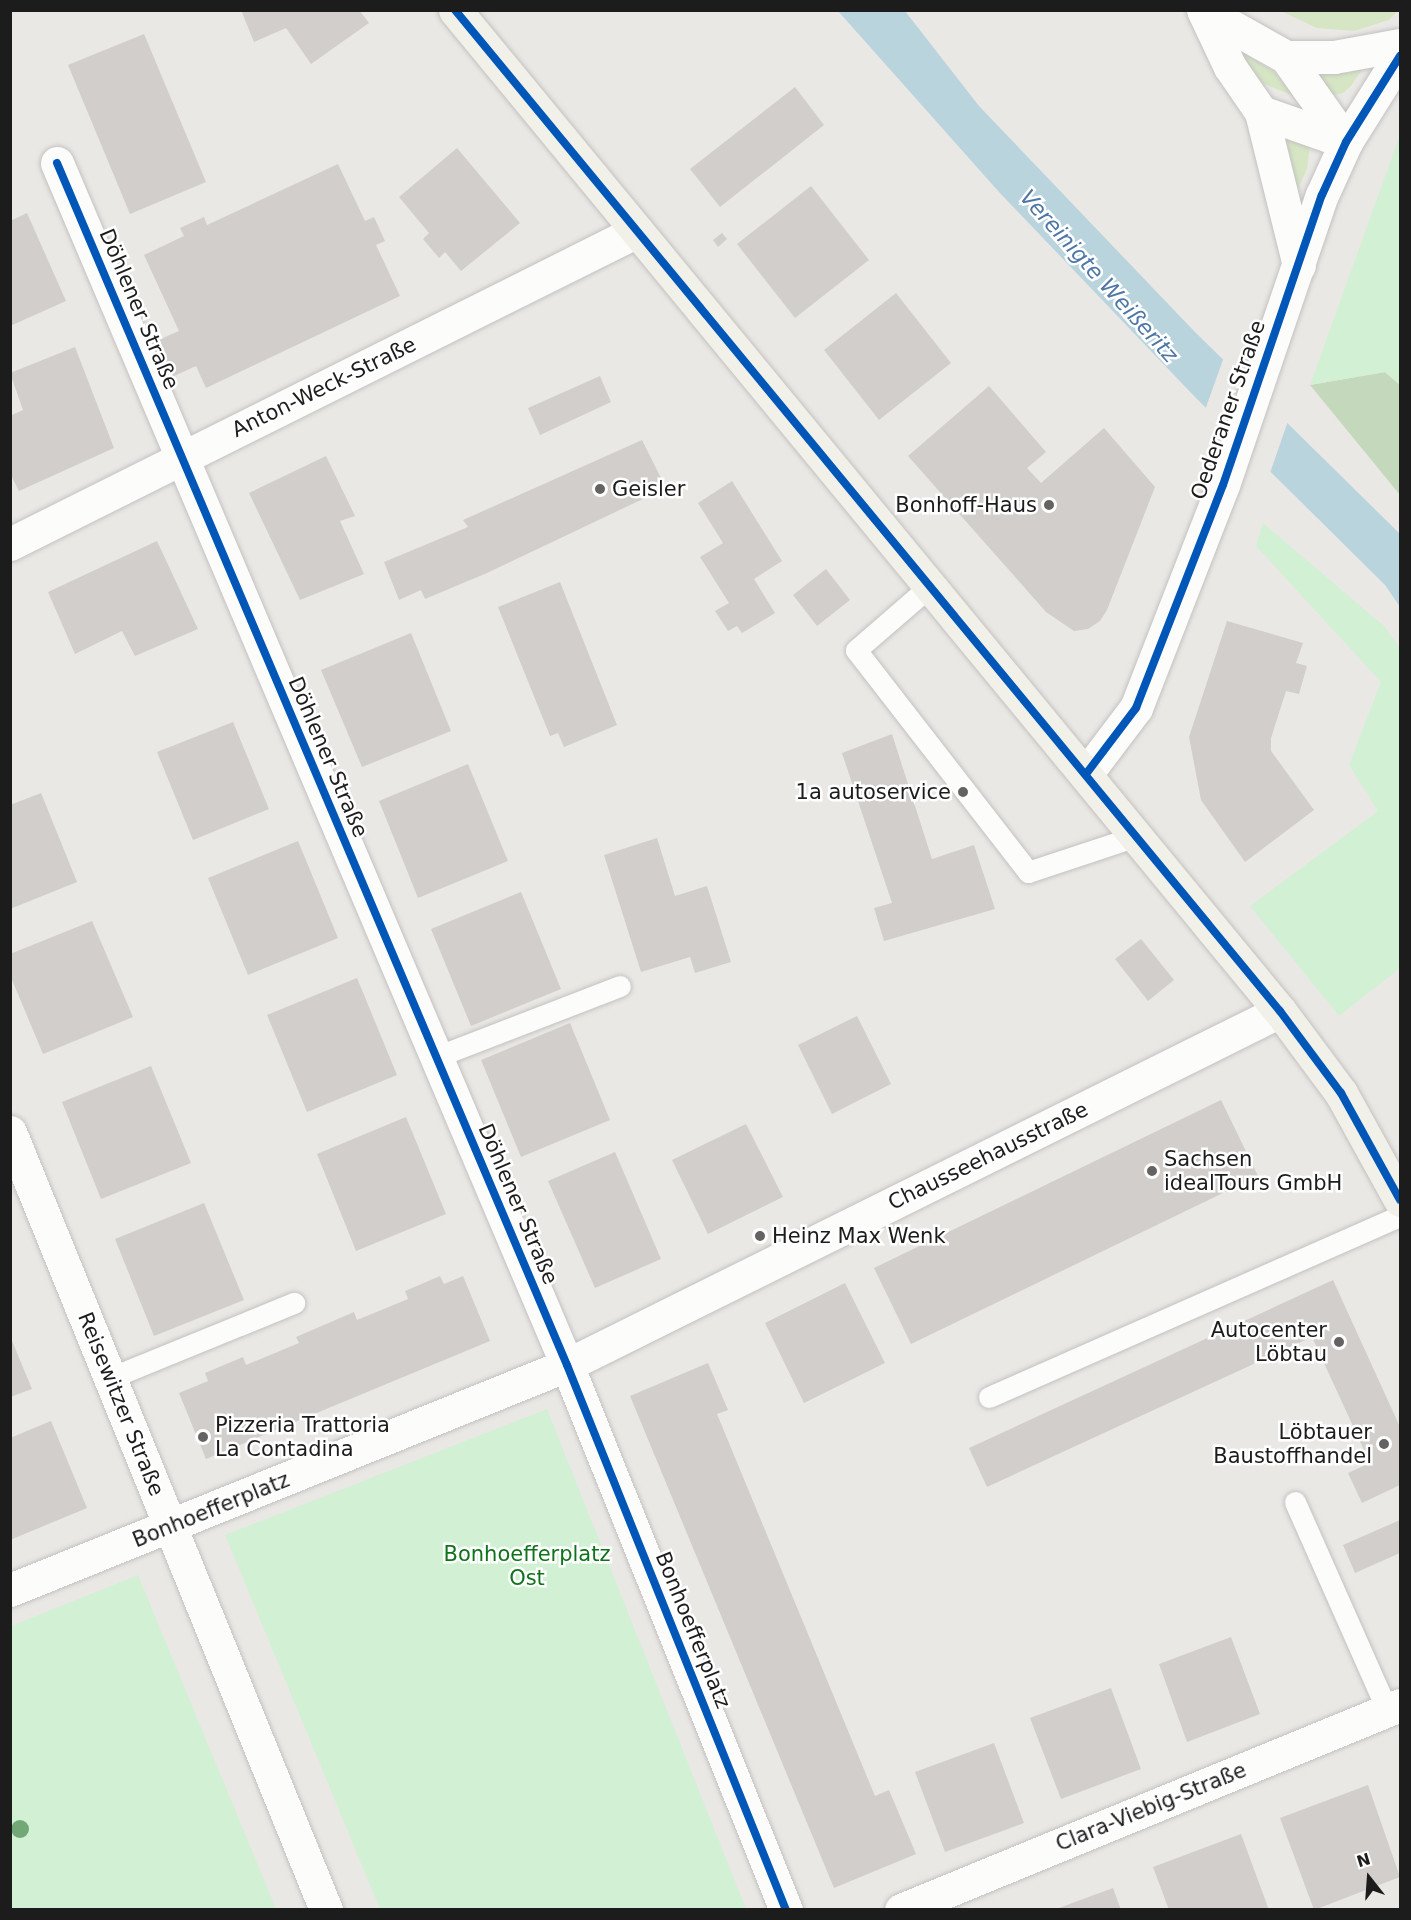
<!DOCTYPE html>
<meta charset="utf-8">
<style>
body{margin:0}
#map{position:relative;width:1411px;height:1920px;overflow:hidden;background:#eae8e5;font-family:"DejaVu Sans",sans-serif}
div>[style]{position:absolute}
.grass>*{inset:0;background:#d6e6c4}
.forest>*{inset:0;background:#c4d8bb}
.park>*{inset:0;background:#d2f0d3}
.water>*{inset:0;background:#b9d4dd}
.pier>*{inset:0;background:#eae8e5}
.building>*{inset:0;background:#d1cecb}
.roads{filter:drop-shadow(0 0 2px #c3c2c1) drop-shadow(0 0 2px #c3c2c1)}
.lane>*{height:21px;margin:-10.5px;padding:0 10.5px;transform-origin:10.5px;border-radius:10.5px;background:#fcfcfb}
.street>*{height:33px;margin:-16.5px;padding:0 16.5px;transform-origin:16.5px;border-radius:16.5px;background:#fcfcfb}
.secondary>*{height:33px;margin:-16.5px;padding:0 16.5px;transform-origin:16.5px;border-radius:16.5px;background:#f1f1e9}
.cycleway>*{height:8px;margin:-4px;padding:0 4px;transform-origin:4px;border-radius:4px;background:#0057b8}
.trees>*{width:18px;height:18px;margin:-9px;border-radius:50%;background:#72a876}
.dots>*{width:16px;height:16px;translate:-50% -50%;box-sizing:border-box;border:3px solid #fff;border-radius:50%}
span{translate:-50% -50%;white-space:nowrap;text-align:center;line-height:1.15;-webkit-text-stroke:5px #fff;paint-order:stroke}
.street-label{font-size:21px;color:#1c1c1c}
.poi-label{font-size:21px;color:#1c1c1c}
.left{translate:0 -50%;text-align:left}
.right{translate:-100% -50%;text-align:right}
.park-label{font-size:21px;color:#10731b}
.water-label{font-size:22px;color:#4e77a6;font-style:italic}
.frame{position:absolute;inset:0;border:12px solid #1c1c1c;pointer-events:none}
.north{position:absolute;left:1339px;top:1848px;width:60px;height:60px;-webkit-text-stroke:4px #fff;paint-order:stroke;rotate:343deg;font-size:16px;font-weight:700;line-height:24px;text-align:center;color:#1c1c1c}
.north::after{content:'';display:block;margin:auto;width:21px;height:27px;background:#1c1c1c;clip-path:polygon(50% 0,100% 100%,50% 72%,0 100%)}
</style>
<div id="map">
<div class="grass">
<i style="clip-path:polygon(1281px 11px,1398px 11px,1389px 20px,1354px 31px,1317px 28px)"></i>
<i style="clip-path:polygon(1232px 46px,1273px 71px,1294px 96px,1262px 83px)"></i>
<i style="clip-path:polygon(1367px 62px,1351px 86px,1343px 93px,1325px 97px,1309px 70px)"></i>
<i style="clip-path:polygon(1281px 135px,1310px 145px,1307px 169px,1296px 193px)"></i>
</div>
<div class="forest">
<i style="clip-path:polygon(1385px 372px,1400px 385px,1400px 495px,1310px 385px)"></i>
</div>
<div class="park">
<i style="clip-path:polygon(1400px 135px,1400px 385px,1385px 372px,1310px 385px)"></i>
<i style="clip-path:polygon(1263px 523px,1384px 626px,1400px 648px,1400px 968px,1339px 1016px,1250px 906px,1378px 811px,1349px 765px,1381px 682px,1256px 546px)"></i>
<i style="clip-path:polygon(547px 1409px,652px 1673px,746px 1909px,380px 1909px,225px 1535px)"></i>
<i style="clip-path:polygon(138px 1575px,276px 1909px,11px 1909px,11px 1626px)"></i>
</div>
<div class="water">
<i style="clip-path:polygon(838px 11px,905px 11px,979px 106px,1193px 330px,1400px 534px,1400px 607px,1385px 585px,1194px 396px,999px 192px)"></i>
</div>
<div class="pier">
<i style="clip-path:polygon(1224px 357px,1288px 421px,1270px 473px,1205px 410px)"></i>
</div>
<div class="building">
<i style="clip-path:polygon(241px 10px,359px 10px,369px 23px,311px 64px,286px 28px,254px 42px)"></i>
<i style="clip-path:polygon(144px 34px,206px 182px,130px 214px,68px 65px)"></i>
<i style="clip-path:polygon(795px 87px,824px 125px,720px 207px,690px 169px)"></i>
<i style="clip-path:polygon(457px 148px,520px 223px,461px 271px,445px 252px,439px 258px,423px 239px,429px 233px,399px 197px)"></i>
<i style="clip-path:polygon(338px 164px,365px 221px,374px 217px,385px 241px,376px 245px,400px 296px,206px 388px,196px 366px,172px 377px,156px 341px,179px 331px,144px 255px,184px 236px,180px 228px,204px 217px,207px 225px)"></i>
<i style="clip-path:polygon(811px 186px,869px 260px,795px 318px,737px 244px)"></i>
<i style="clip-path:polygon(27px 213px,66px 301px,10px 326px,10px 221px)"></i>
<i style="clip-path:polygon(722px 233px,727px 239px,718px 247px,713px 240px)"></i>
<i style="clip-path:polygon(896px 293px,951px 363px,879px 420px,824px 350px)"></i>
<i style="clip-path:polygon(75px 347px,114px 448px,19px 491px,10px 473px,10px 416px,23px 410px,10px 373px)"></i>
<i style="clip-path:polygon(600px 376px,611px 402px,540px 435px,528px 408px)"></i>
<i style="clip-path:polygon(989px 386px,1046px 452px,1027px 468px,1041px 483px,1104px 428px,1155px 487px,1107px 610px,1100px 621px,1088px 629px,1074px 631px,1046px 612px,908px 456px)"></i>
<i style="clip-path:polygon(642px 440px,666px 488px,487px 573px,425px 599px,421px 590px,399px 600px,384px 562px,468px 527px,463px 520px)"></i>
<i style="clip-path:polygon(326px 456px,355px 516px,340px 521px,364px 574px,300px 600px,249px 493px)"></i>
<i style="clip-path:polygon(732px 481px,782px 561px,754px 579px,775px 613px,742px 633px,737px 626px,728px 631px,715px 611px,729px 603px,700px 557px,723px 543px,698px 503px)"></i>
<i style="clip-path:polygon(157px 541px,198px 629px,135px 656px,122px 631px,75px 654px,48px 592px)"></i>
<i style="clip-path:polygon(826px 569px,850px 600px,817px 626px,793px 595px)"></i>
<i style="clip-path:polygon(560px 582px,617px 725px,564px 747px,558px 733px,550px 736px,498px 607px)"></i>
<i style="clip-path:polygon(1227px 621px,1303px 643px,1296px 663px,1307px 666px,1299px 694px,1286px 691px,1271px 738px,1271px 751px,1314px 810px,1245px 862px,1201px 800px,1189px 737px)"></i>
<i style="clip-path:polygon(411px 633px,451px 731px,362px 767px,321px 670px)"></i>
<i style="clip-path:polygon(233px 722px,269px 809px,193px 840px,157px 752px)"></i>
<i style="clip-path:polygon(892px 734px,932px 859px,974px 845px,995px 909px,884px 941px,874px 908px,892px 903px,842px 753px)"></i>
<i style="clip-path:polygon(468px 764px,508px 861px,418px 898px,379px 801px)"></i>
<i style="clip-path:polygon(41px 793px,77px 882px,10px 909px,10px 805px)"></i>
<i style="clip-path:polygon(657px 838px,675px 896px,707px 886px,731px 962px,695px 973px,690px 957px,641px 972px,604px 855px)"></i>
<i style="clip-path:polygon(298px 841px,338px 938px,248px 975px,208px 878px)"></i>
<i style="clip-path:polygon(521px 892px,561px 989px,471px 1026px,431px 929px)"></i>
<i style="clip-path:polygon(92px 921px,133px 1017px,43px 1054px,10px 975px,10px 954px)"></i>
<i style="clip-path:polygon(1141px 939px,1174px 980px,1148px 1001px,1115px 959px)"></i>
<i style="clip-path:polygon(357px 978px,397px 1075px,307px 1112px,267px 1015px)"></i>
<i style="clip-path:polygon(857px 1016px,891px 1084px,832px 1114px,798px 1045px)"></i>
<i style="clip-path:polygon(570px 1023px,610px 1120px,521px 1157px,481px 1060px)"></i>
<i style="clip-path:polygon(151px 1066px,191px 1163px,101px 1199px,62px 1102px)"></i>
<i style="clip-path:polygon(1221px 1100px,1258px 1176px,911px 1344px,874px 1268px)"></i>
<i style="clip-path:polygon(406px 1117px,446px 1214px,356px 1251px,317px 1154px)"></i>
<i style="clip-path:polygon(746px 1124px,783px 1197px,708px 1234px,672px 1160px)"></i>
<i style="clip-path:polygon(615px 1152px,661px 1259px,595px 1288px,548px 1181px)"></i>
<i style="clip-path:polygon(204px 1203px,244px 1300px,154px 1336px,115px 1239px)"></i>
<i style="clip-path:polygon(440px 1276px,444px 1284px,463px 1276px,490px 1341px,206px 1459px,179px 1393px,208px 1381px,205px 1373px,243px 1357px,246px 1365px,299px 1343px,296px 1337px,354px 1312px,357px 1320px,408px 1299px,405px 1291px)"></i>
<i style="clip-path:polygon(1333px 1280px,1400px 1427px,1400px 1485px,1362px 1503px,1348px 1473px,1370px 1463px,1312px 1337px,987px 1487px,969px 1448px)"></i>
<i style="clip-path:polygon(845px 1283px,885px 1363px,804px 1403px,765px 1323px)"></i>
<i style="clip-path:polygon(10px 1336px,32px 1389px,10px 1397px)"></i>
<i style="clip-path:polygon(708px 1363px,728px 1410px,717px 1414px,875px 1796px,889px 1790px,916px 1854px,834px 1888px,630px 1396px)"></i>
<i style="clip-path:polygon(51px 1421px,87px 1508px,10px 1540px,10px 1438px)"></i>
<i style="clip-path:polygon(1400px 1520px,1400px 1553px,1355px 1573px,1343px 1545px)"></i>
<i style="clip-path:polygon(1231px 1637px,1260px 1714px,1187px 1742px,1159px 1664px)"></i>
<i style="clip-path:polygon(1111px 1688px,1141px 1769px,1061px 1799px,1030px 1718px)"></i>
<i style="clip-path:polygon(994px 1743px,1024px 1823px,945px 1852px,915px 1772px)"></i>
<i style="clip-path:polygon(1368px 1785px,1400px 1877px,1314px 1910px,1280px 1818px)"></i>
<i style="clip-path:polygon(1241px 1834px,1269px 1910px,1169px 1910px,1153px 1867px)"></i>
<i style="clip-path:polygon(1113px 1888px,1121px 1910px,1056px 1910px,1056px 1909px)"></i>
</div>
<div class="roads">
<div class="lane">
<i style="left:930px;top:586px;width:98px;rotate:139.1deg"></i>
<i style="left:856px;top:650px;width:281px;rotate:52.2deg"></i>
<i style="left:1028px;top:872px;width:115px;rotate:-18.3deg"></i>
<i style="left:436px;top:1057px;width:197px;rotate:-21.1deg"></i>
<i style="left:110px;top:1378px;width:199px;rotate:-22.2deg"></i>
<i style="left:989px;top:1397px;width:449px;rotate:-23.8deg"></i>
<i style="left:1295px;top:1502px;width:227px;rotate:66.1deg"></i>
</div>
<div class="street">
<i style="left:1203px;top:10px;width:63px;rotate:64.7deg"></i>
<i style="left:1230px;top:67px;width:55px;rotate:55.4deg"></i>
<i style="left:1261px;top:112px;width:158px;rotate:76.1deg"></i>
<i style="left:1204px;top:11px;width:94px;rotate:29.3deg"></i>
<i style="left:1286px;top:57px;width:104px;rotate:54.8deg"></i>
<i style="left:1286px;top:57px;width:48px"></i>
<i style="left:1334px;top:57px;width:67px;rotate:-10.3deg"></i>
<i style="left:1261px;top:112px;width:90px;rotate:19.4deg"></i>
<i style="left:57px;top:163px;width:1306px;rotate:67.01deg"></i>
<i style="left:567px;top:1365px;width:587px;rotate:68.11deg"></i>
<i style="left:10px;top:544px;width:701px;rotate:-26.53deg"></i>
<i style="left:1086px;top:774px;width:83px;rotate:-52.9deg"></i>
<i style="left:1136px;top:708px;width:239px;rotate:-68.7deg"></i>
<i style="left:1223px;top:485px;width:306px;rotate:-71.2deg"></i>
<i style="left:1322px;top:195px;width:58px;rotate:-65.6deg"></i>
<i style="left:1346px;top:142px;width:102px;rotate:-57.9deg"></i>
<i style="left:10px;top:1132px;width:840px;rotate:67.89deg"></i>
<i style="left:10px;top:1590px;width:601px;rotate:-22deg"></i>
<i style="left:567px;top:1365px;width:796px;rotate:-26.4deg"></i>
<i style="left:901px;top:1910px;width:539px;rotate:-22.33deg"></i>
</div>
<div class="secondary">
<i style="left:455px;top:10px;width:1297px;rotate:50.51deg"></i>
<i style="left:1280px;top:1011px;width:102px;rotate:53.4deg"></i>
<i style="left:1341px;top:1093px;width:122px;rotate:61.1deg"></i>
</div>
</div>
<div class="cycleway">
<i style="left:455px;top:10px;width:1297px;rotate:50.51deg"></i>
<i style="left:1280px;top:1011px;width:102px;rotate:53.4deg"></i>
<i style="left:1341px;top:1093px;width:122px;rotate:61.1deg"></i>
<i style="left:57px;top:163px;width:1306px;rotate:67.01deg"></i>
<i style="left:567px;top:1365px;width:587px;rotate:68.11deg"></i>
<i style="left:1086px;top:774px;width:83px;rotate:-52.9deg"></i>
<i style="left:1136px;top:708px;width:239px;rotate:-68.7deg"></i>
<i style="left:1223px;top:485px;width:306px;rotate:-71.2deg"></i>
<i style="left:1322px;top:195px;width:58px;rotate:-65.6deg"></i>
<i style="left:1346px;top:142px;width:102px;rotate:-57.9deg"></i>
</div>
<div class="trees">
<i style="left:20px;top:1829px"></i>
</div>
<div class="dots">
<i style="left:600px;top:489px;background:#646362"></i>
<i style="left:1049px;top:505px;background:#646362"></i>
<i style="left:963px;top:792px;background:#646362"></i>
<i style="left:1152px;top:1171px;background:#646362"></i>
<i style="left:760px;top:1236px;background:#646362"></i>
<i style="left:1339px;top:1342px;background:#646362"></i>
<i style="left:203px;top:1437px;background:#646362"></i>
<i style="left:1384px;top:1444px;background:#646362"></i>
</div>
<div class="street-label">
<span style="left:139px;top:309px;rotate:67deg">Döhlener Straße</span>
<span style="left:324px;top:387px;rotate:-26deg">Anton-Weck-Straße</span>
<span style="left:1228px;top:410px;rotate:-71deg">Oederaner Straße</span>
<span style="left:328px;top:757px;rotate:67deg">Döhlener Straße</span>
<span style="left:988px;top:1156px;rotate:-26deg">Chausseehausstraße</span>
<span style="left:518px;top:1204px;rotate:67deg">Döhlener Straße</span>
<span style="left:121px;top:1404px;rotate:68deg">Reisewitzer Straße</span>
<span style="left:211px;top:1510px;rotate:-22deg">Bonhoefferplatz</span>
<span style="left:693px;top:1630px;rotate:68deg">Bonhoefferplatz</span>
<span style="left:1151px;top:1807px;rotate:-22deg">Clara-Viebig-Straße</span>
</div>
<div class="poi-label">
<span class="left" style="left:612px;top:489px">Geisler</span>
<span class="right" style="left:1037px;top:505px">Bonhoff-Haus</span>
<span class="right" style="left:951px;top:792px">1a autoservice</span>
<span class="left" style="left:1164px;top:1171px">Sachsen<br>idealTours GmbH</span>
<span class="left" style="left:772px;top:1236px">Heinz Max Wenk</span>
<span class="right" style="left:1327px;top:1342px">Autocenter<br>Löbtau</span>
<span class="left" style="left:215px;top:1437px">Pizzeria Trattoria<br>La Contadina</span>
<span class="right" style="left:1372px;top:1444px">Löbtauer<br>Baustoffhandel</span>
</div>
<div class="park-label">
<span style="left:527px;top:1566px">Bonhoefferplatz<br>Ost</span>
</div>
<div class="water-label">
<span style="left:1099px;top:276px;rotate:48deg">Vereinigte Weißeritz</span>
</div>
<div class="frame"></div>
<div class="north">N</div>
</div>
